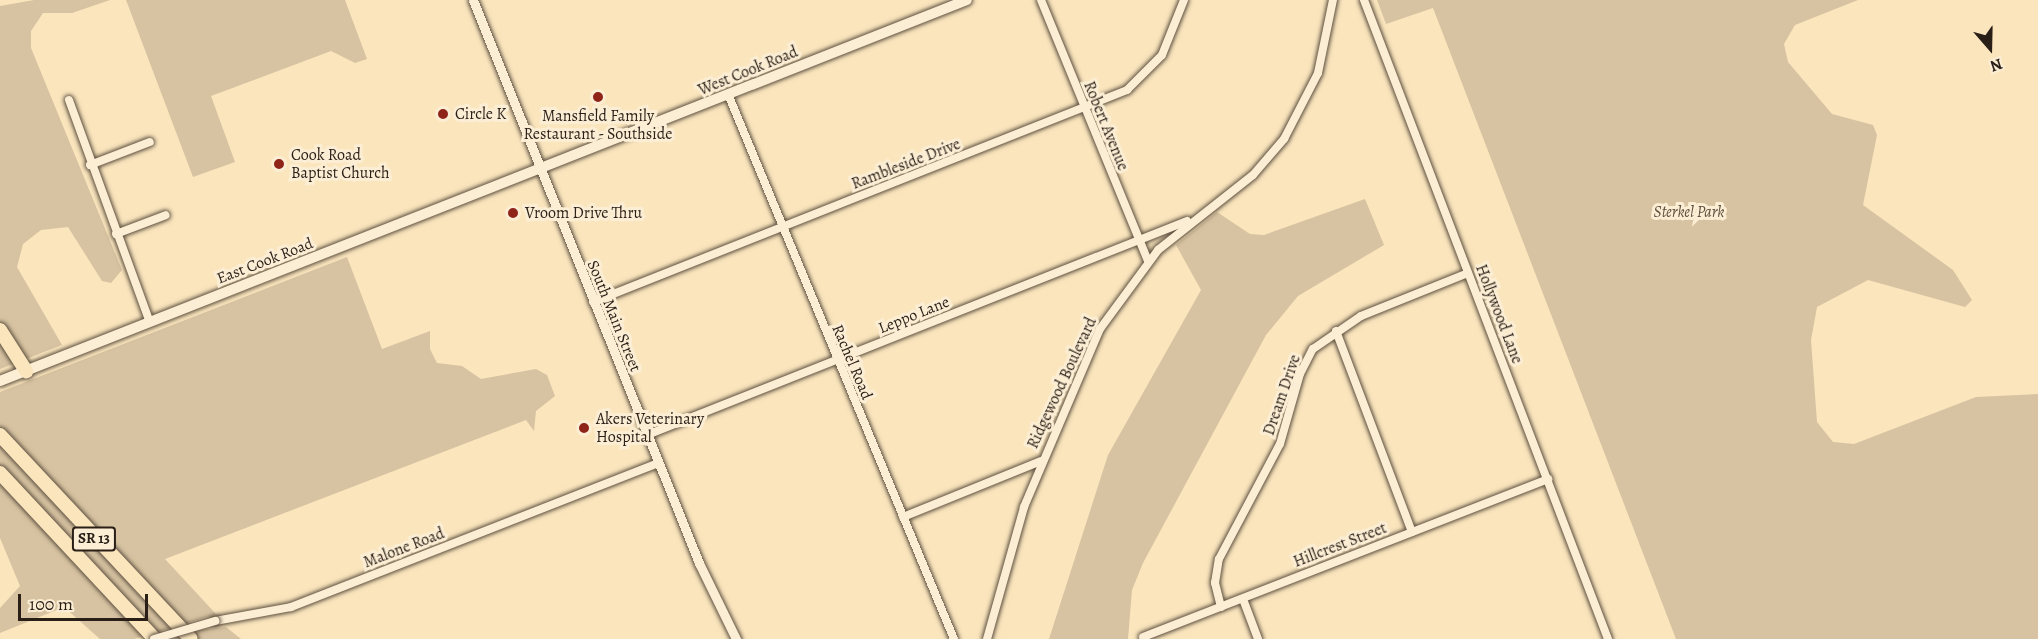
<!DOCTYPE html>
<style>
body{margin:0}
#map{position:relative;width:2038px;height:639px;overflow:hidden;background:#fae5bd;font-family:Alegreya,serif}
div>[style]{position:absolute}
.green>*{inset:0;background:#d7c3a1}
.roads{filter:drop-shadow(0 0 2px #5e5040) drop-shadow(0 0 2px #5e5040)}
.minor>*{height:8px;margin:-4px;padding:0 4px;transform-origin:4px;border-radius:4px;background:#fceed4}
.tertiary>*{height:9px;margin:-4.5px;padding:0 4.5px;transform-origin:4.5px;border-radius:4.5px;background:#fceed4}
.secondary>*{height:10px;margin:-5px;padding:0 5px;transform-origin:5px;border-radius:5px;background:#fceed4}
.trunk>*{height:14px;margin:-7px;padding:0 7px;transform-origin:7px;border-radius:7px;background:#fae5bd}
.bridges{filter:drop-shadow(0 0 2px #5e5040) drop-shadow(0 0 2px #5e5040)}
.minor-bridge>*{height:8px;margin:-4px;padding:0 4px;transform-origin:4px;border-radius:4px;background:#fceed4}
.dots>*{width:16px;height:16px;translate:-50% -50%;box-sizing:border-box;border:3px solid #fceed4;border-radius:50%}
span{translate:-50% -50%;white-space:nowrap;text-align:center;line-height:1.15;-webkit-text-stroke:6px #fceed4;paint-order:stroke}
.shield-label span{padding:2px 4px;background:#fceed4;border:2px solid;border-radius:4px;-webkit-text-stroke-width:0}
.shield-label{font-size:15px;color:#2a1f17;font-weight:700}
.street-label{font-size:16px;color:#2a1f17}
.poi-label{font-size:16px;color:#2a1f17}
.left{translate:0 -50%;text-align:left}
.park-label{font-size:16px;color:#5e5040;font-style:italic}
.north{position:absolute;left:1960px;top:18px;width:60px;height:60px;-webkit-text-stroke:4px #fceed4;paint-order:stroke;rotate:160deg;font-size:16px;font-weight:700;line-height:24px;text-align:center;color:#2a1f17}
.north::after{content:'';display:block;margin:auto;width:21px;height:27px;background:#2a1f17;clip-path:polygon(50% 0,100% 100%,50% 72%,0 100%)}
.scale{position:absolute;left:18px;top:594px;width:130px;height:27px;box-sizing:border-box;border:3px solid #2a1f17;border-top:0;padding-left:8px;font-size:18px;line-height:21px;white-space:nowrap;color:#2a1f17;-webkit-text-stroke:4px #fceed4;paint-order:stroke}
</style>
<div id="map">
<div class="green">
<i style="clip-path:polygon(34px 0,110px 0,72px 13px,43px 13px,31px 31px,31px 48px,122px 270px,111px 283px,102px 281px,68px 227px,41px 230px,23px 244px,17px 267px,62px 345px,0 369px,0 6px)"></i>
<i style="clip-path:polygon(126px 0,345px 0,367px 59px,355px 63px,331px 51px,211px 96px,235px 162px,193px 177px)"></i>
<i style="clip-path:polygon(1377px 0,1858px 0,1795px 25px,1784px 44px,1788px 62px,1832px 114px,1873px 125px,1877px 135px,1863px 205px,1953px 270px,1972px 300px,1965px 307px,1868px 280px,1817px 307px,1811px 340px,1817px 422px,1833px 442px,1854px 444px,1976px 397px,2038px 394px,2038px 639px,1676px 639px,1433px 8px,1386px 24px)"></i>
<i style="clip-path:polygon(1365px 199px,1384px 245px,1298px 296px,1266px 335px,1143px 563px,1132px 590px,1128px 639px,1049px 639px,1108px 455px,1201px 290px,1176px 245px,1217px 212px,1250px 234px,1264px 235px)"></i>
<i style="clip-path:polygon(347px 257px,382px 349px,430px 331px,430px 349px,437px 363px,462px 366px,481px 379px,536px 369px,547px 375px,555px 396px,536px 411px,534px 431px,526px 420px,165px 559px,216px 614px,134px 639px,100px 639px,64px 607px,0 633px,0 608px,20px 586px,0 538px,0 392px)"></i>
<i style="clip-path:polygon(226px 627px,241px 639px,172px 639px,200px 630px)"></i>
</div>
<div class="roads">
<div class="minor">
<i style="left:1041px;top:0;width:282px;rotate:67.7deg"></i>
<i style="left:1364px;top:0;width:684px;rotate:69.1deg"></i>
<i style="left:728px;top:94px;width:590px;rotate:67.48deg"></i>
<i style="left:69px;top:100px;width:236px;rotate:70deg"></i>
<i style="left:90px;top:165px;width:64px;rotate:-21deg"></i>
<i style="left:116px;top:234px;width:53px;rotate:-20.8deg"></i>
<i style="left:593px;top:302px;width:575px;rotate:-21.65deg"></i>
<i style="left:1127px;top:90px;width:49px;rotate:-45deg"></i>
<i style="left:1162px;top:55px;width:59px;rotate:-68.2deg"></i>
<i style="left:1336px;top:331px;width:215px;rotate:69.3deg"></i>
<i style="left:647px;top:435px;width:581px;rotate:-21.62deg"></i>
<i style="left:903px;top:517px;width:149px;rotate:-22.1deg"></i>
<i style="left:1243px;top:599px;width:43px;rotate:69.4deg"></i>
<i style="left:1221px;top:607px;width:25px;rotate:-104deg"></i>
<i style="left:1215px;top:583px;width:24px;rotate:-81deg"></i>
<i style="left:1219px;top:559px;width:130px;rotate:-62.1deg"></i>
<i style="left:1280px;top:444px;width:73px;rotate:-74.1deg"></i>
<i style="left:1300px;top:374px;width:28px;rotate:-63deg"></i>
<i style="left:1313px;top:349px;width:58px;rotate:-34.5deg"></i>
<i style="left:1361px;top:316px;width:115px;rotate:-21.9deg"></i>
<i style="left:215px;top:621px;width:77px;rotate:-10.4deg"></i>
<i style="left:291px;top:607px;width:394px;rotate:-21.4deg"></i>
<i style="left:1143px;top:637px;width:435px;rotate:-21.3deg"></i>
<i style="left:987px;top:639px;width:137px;rotate:-74.3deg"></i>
<i style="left:1024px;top:507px;width:194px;rotate:-66.9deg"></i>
<i style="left:1100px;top:329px;width:98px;rotate:-53.7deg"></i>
<i style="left:1158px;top:250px;width:121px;rotate:-38.3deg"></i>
<i style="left:1253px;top:175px;width:48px;rotate:-49.3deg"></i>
<i style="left:1284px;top:139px;width:74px;rotate:-62.7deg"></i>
<i style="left:1318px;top:73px;width:75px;rotate:-78.4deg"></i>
</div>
<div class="tertiary">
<i style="left:473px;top:0;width:607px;rotate:68.13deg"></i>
<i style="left:699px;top:563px;width:85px;rotate:64deg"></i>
</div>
<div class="secondary">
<i style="left:0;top:381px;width:1039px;rotate:-21.5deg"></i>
</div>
<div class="trunk">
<i style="left:0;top:330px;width:49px;rotate:57.6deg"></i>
<i style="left:0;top:435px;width:279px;rotate:46.9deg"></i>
<i style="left:0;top:473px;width:227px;rotate:47deg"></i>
</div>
</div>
<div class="bridges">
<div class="minor-bridge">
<i style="left:154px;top:639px;width:64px;rotate:-16.4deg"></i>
</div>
</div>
<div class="dots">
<i style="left:598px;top:97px;background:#8f2418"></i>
<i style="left:443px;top:114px;background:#8f2418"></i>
<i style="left:279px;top:164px;background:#8f2418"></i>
<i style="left:513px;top:213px;background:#8f2418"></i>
<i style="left:584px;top:428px;background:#8f2418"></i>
</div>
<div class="shield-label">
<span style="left:94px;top:539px">SR 13</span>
</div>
<div class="street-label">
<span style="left:748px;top:71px;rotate:-22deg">West Cook Road</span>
<span style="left:1106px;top:126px;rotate:68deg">Robert Avenue</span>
<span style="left:906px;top:164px;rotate:-21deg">Rambleside Drive</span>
<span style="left:265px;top:261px;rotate:-21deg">East Cook Road</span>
<span style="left:1499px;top:314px;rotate:69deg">Hollywood Lane</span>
<span style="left:914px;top:315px;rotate:-22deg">Leppo Lane</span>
<span style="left:614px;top:316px;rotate:68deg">South Main Street</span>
<span style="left:852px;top:362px;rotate:67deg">Rachel Road</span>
<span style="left:1062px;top:383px;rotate:-65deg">Ridgewood Boulevard</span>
<span style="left:1282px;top:395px;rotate:-71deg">Dream Drive</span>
<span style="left:1340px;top:545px;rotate:-21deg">Hillcrest Street</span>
<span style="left:404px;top:548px;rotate:-21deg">Malone Road</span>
</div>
<div class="poi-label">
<span class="left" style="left:455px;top:114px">Circle K</span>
<span style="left:598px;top:125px">Mansfield Family<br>Restaurant - Southside</span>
<span class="left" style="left:291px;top:164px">Cook Road<br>Baptist Church</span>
<span class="left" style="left:525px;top:213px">Vroom Drive Thru</span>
<span class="left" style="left:596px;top:428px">Akers Veterinary<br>Hospital</span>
</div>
<div class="park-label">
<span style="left:1689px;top:212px">Sterkel Park</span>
</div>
<div class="north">N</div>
<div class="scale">100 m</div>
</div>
